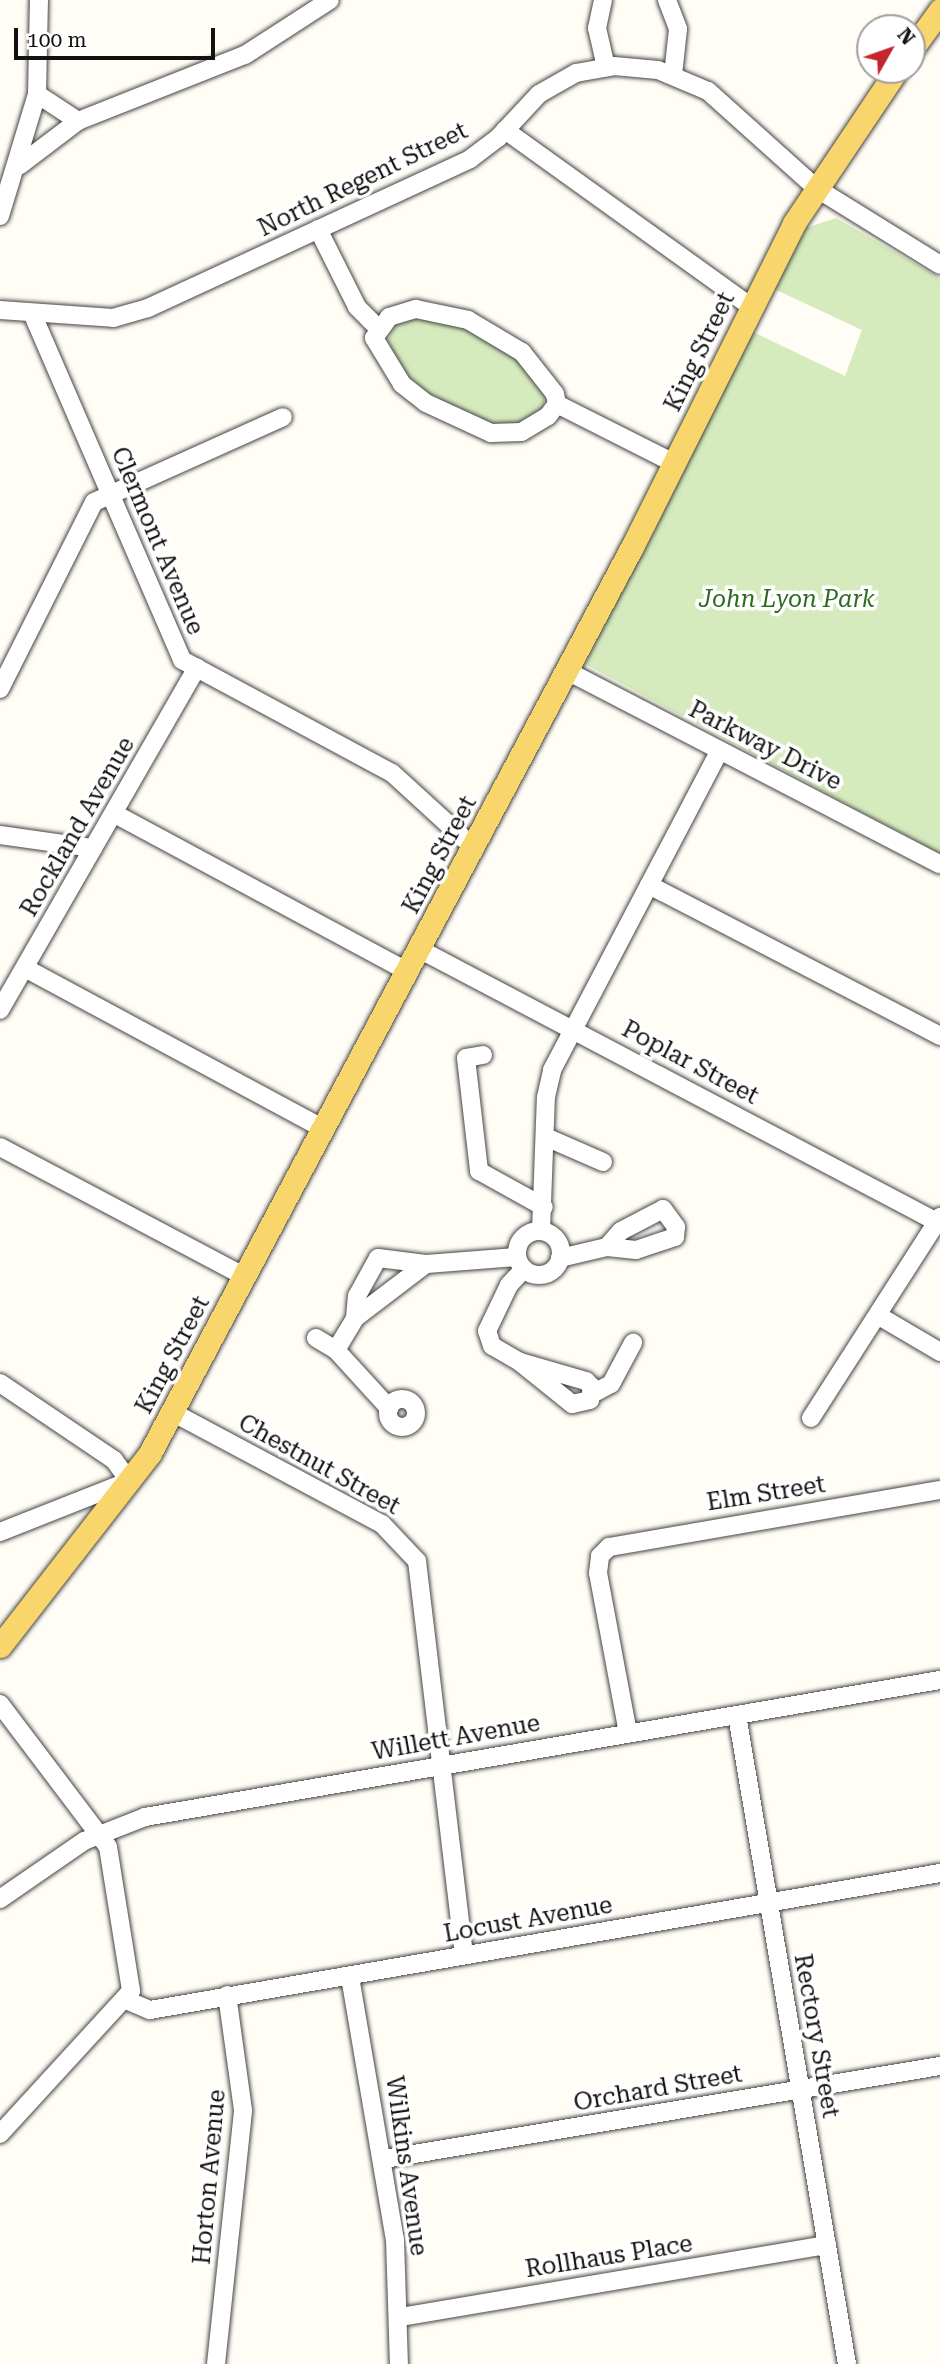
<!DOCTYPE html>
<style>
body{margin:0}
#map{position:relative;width:940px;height:2364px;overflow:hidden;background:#fffdf5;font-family:"Roboto Serif",serif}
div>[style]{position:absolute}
.green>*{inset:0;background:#d5ebbd}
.roads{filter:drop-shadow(0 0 2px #444) drop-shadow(0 0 2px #444)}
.minor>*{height:18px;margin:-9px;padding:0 9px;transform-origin:9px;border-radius:9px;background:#fff}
.minor>.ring{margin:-9px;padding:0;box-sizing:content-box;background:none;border:18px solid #fff;border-radius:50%}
.major>*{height:23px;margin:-11.5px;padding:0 11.5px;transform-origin:11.5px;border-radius:11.5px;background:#f9d66b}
span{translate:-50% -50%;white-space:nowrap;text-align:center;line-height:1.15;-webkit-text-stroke:7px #fff;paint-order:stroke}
.street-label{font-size:24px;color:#111}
.park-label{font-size:24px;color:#2f6b1f;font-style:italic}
.north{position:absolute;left:856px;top:14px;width:70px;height:70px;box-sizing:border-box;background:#fff;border:2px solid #a0a0a0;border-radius:50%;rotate:50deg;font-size:19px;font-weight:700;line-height:28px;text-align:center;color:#111}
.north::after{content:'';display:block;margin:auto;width:24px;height:32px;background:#c4262e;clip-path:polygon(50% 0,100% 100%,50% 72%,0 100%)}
.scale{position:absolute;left:14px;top:28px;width:201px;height:32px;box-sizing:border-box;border:4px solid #111;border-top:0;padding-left:9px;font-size:21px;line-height:24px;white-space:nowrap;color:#111;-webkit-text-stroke:5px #fff;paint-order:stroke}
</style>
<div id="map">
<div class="green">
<i style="clip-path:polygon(836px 218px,940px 278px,940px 854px,585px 664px,751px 331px,845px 376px,862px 330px,772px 288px,806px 228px)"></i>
<i style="clip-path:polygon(415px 316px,468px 327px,505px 348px,546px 386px,543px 408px,521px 425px,492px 427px,415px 388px,386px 345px,396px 321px)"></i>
</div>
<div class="roads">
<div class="minor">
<i style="left:603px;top:0;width:29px;rotate:102deg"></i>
<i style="left:597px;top:28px;width:40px;rotate:77deg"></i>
<i style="left:667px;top:0;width:31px;rotate:69deg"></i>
<i style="left:678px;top:29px;width:46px;rotate:96.2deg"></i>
<i style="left:37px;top:94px;width:49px;rotate:33.4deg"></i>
<i style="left:505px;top:130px;width:303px;rotate:35.7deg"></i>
<i style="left:20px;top:165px;width:73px;rotate:-37.2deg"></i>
<i style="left:78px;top:121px;width:180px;rotate:-21.6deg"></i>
<i style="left:245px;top:55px;width:101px;rotate:-32.9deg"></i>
<i style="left:0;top:216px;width:127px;rotate:-73.1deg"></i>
<i style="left:37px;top:94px;width:94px;rotate:-88.8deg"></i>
<i style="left:318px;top:229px;width:87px;rotate:63.4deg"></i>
<i style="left:357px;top:307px;width:28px;rotate:45deg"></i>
<i style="left:416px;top:309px;width:53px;rotate:11.9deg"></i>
<i style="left:468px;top:320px;width:63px;rotate:30.7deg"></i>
<i style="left:522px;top:352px;width:53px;rotate:51.8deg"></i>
<i style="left:555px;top:394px;width:10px;rotate:79deg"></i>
<i style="left:557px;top:404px;width:15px;rotate:127deg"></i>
<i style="left:548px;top:416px;width:31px;rotate:149deg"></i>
<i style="left:521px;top:432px;width:30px;rotate:178deg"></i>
<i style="left:491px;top:433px;width:72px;rotate:-155.2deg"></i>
<i style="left:426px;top:403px;width:31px;rotate:-142deg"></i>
<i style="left:402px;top:384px;width:54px;rotate:-121.3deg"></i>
<i style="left:374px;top:338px;width:26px;rotate:-54deg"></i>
<i style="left:389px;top:317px;width:28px;rotate:-17deg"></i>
<i style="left:0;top:310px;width:113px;rotate:4deg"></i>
<i style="left:113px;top:318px;width:36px;rotate:-16deg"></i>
<i style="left:148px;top:308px;width:355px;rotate:-24.8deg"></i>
<i style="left:470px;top:159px;width:35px;rotate:-37deg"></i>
<i style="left:498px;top:138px;width:60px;rotate:-47deg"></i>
<i style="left:539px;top:94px;width:43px;rotate:-29.6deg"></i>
<i style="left:576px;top:73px;width:39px;rotate:-10deg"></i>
<i style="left:614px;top:66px;width:44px;rotate:5.2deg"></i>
<i style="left:658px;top:70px;width:54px;rotate:22.8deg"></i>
<i style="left:708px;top:91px;width:145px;rotate:41.9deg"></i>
<i style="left:816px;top:188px;width:146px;rotate:31.8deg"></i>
<i style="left:32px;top:313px;width:378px;rotate:66.6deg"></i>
<i style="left:182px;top:660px;width:238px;rotate:28.3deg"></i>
<i style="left:392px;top:773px;width:110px;rotate:42.4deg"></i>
<i style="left:557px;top:404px;width:131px;rotate:26.8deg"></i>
<i style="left:567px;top:671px;width:420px;rotate:27.4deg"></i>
<i style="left:0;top:689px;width:209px;rotate:-63.3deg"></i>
<i style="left:94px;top:502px;width:207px;rotate:-24.2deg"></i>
<i style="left:115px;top:814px;width:332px;rotate:28.3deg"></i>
<i style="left:0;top:835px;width:94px;rotate:8deg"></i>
<i style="left:649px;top:885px;width:328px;rotate:27.4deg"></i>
<i style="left:419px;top:949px;width:586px;rotate:27.79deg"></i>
<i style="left:25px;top:968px;width:340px;rotate:28.3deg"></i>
<i style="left:0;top:1010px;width:395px;rotate:-60.1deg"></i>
<i style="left:483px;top:1055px;width:17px;rotate:170deg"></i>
<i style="left:466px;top:1058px;width:114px;rotate:83.4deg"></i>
<i style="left:479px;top:1171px;width:74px;rotate:29deg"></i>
<i style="left:548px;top:1138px;width:60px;rotate:23.6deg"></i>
<i style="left:0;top:1147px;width:276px;rotate:27.9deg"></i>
<i style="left:663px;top:1209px;width:22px;rotate:54deg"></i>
<i style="left:676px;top:1227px;width:10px;rotate:96deg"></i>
<i style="left:675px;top:1237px;width:41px;rotate:161.6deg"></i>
<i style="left:636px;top:1250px;width:29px;rotate:-174deg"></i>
<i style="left:607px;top:1247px;width:21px;rotate:-49deg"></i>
<i style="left:621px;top:1231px;width:47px;rotate:-27.6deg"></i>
<i style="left:541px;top:1231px;width:134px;rotate:-87.9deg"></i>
<i style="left:546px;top:1097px;width:28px;rotate:-77deg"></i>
<i style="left:552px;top:1070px;width:361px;rotate:-62.3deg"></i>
<i class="ring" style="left:517px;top:1231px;width:26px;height:26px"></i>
<i style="left:560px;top:1258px;width:48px;rotate:-13.2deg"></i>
<i style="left:879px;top:1316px;width:71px;rotate:30.5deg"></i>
<i style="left:355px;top:1318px;width:89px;rotate:-37.3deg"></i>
<i style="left:316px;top:1338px;width:23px;rotate:31deg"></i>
<i style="left:336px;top:1350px;width:79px;rotate:47.6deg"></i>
<i style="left:336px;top:1350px;width:37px;rotate:-59deg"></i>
<i style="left:355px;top:1318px;width:22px;rotate:-85deg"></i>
<i style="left:357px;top:1296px;width:43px;rotate:-61.1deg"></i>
<i style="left:378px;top:1258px;width:48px;rotate:7.1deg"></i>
<i style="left:426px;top:1264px;width:91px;rotate:-4.4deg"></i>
<i style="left:520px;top:1362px;width:69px;rotate:16.1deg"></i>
<i style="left:586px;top:1381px;width:8px;rotate:45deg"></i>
<i style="left:592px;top:1387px;width:13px;rotate:99deg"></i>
<i style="left:590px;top:1400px;width:18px;rotate:167deg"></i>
<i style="left:572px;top:1404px;width:67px;rotate:-141.1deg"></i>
<i style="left:520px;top:1362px;width:32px;rotate:-150deg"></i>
<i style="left:492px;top:1346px;width:16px;rotate:-108deg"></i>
<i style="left:487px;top:1331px;width:51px;rotate:-64.4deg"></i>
<i style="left:509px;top:1285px;width:22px;rotate:-47deg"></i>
<i style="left:0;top:1383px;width:138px;rotate:34deg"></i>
<i style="left:114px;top:1460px;width:26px;rotate:54deg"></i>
<i style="left:129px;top:1481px;width:139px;rotate:158.4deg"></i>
<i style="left:592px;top:1394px;width:21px;rotate:-28deg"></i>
<i style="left:611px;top:1384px;width:47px;rotate:-61.8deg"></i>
<i class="ring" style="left:388px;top:1399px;width:10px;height:10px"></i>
<i style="left:172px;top:1412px;width:238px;rotate:28.1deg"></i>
<i style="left:382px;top:1524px;width:51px;rotate:46.6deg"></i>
<i style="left:417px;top:1561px;width:397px;rotate:83.2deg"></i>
<i style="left:811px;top:1418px;width:239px;rotate:-57.3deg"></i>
<i style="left:0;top:1704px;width:179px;rotate:52.9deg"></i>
<i style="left:108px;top:1847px;width:146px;rotate:80.9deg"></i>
<i style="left:131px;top:1991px;width:194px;rotate:132.5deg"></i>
<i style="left:737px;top:1715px;width:658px;rotate:80.38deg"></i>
<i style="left:628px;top:1733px;width:163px;rotate:-100.6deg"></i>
<i style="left:598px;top:1573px;width:17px;rotate:-83deg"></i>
<i style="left:600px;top:1556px;width:13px;rotate:-45deg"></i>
<i style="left:609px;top:1547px;width:336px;rotate:-9.8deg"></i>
<i style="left:0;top:1899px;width:102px;rotate:-34.6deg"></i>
<i style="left:84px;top:1841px;width:66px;rotate:-21.5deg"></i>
<i style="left:145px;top:1817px;width:807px;rotate:-9.78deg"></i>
<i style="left:350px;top:1977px;width:266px;rotate:80.3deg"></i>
<i style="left:395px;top:2239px;width:125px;rotate:88.2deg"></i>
<i style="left:126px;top:2000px;width:26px;rotate:23deg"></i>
<i style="left:150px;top:2010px;width:802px;rotate:-9.84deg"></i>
<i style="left:384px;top:2159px;width:564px;rotate:-9.5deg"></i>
<i style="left:400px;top:2317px;width:433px;rotate:-9.6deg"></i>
<i style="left:216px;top:2364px;width:255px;rotate:-83.9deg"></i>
<i style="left:243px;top:2110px;width:116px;rotate:-97.9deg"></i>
</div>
<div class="major">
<i style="left:912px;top:49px;width:48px;rotate:-54.3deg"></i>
<i style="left:0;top:1646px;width:244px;rotate:-52.1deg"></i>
<i style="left:150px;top:1453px;width:1026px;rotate:-61.99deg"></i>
<i style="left:632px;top:547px;width:362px;rotate:-63.4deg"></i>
<i style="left:794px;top:223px;width:184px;rotate:-56.1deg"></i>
</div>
</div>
<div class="street-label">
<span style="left:363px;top:180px;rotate:-26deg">North Regent Street</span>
<span style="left:700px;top:352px;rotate:-64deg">King Street</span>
<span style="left:157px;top:541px;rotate:67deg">Clermont Avenue</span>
<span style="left:765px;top:746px;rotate:27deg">Parkway Drive</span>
<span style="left:78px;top:827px;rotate:-60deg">Rockland Avenue</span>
<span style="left:440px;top:855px;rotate:-62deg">King Street</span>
<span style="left:690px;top:1063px;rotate:28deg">Poplar Street</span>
<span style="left:173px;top:1355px;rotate:-62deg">King Street</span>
<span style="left:319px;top:1465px;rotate:29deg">Chestnut Street</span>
<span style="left:766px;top:1494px;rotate:-9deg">Elm Street</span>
<span style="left:456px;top:1738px;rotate:-10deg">Willett Avenue</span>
<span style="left:528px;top:1920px;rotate:-10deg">Locust Avenue</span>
<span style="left:816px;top:2036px;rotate:80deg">Rectory Street</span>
<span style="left:658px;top:2089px;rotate:-10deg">Orchard Street</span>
<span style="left:406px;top:2166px;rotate:82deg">Wilkins Avenue</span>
<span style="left:210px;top:2177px;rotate:-85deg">Horton Avenue</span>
<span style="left:609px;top:2257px;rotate:-9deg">Rollhaus Place</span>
</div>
<div class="park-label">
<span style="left:787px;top:600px">John Lyon Park</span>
</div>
<div class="north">N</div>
<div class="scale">100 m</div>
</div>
